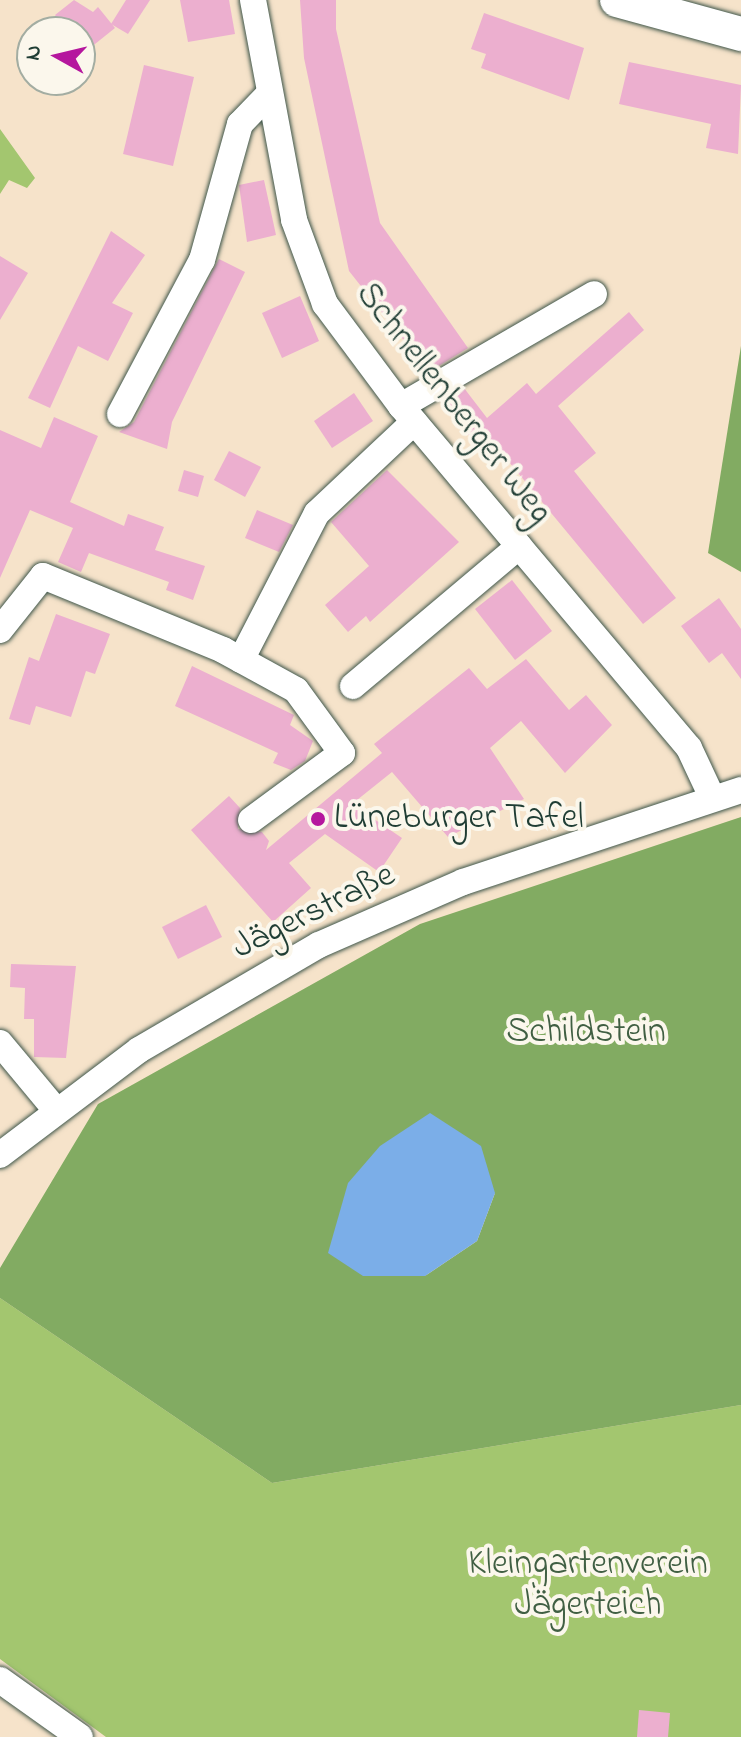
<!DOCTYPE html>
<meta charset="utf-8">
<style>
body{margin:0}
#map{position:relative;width:741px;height:1737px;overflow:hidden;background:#f6e3ca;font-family:"Indie Flower",sans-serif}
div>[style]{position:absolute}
.green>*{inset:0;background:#a3c66f}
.forest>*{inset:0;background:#82ab62}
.water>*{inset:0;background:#7baee8}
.building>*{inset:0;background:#ecafcf}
.roads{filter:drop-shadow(0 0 2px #3f564a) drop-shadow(0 0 2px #3f564a)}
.minor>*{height:26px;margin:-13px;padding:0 13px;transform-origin:13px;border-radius:13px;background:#fff}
.major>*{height:34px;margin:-17px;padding:0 17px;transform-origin:17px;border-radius:17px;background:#fff}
.dots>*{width:22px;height:22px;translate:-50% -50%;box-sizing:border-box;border:4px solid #fbf7ec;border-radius:50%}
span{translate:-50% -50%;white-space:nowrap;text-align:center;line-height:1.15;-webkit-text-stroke:8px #fbf7ec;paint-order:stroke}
.street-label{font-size:36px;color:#1f3d34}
.poi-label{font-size:36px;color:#1f3d34}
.left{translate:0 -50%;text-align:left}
.park-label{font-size:36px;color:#405f43}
.north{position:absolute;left:16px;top:16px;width:80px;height:80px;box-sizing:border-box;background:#fbf7ec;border:2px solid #a3ada2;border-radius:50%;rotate:278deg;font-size:22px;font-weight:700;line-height:32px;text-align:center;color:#1f3d34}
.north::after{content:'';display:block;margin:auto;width:28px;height:36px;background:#b5179e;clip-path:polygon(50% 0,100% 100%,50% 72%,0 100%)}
</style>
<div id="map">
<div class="green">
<i style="clip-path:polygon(0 129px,35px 178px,27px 188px,9px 180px,0 194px)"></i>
<i style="clip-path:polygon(0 1298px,272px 1483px,741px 1405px,741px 1737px,106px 1737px,0 1659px)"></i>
</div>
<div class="forest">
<i style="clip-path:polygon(741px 346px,741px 572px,708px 553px)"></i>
<i style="clip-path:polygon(evenodd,741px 817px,741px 1405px,272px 1483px,0 1298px,0 1268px,98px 1104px,420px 924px,741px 817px,495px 1193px,477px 1241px,425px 1276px,495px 1193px)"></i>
</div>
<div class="water">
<i style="clip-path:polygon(430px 1113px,481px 1146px,495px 1193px,477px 1241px,425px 1276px,363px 1276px,328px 1253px,348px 1183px,380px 1146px)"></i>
</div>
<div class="building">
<i style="clip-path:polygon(74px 0,93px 12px,98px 7px,115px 28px,80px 56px,80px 32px,68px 32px,55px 15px)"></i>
<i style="clip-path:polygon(126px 0,150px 0,128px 34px,111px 24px)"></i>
<i style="clip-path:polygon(180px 0,229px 0,235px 34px,188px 42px)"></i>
<i style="clip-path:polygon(300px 0,336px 0,336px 29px,380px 223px,468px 348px,429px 372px,349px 271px,304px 58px)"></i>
<i style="clip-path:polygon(484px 13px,584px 48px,569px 100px,481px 68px,486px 54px,471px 49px)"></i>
<i style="clip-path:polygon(629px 62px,741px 85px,738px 154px,706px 148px,711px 124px,619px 104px)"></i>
<i style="clip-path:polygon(144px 65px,194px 77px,173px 166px,123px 154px)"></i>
<i style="clip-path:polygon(264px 180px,276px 235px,247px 242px,239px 185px)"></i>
<i style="clip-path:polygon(111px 231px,145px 255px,112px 303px,133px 313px,108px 361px,78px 346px,50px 408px,28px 398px)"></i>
<i style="clip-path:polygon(0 256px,28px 273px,0 320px)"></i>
<i style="clip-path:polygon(219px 259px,245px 272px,172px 422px,167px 449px,119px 432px,134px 422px)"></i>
<i style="clip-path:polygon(300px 296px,319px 341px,282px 358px,262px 313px)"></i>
<i style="clip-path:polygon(629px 312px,644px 330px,558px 406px,596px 453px,574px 471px,676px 598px,643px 624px,504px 456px,492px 465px,442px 401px,464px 388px,487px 418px,527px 383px,536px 394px)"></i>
<i style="clip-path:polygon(354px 393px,373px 421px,332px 448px,314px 421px)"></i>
<i style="clip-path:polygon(54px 417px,98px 436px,70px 502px,124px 526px,128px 514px,164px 527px,155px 550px,205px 566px,193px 600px,166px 590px,169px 582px,89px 553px,81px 572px,58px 562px,73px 528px,30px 510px,0 578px,0 430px,41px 448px)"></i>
<i style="clip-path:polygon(229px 451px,261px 467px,245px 497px,214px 480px)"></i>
<i style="clip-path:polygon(184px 470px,204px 476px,198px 497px,178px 491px)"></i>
<i style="clip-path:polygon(387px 470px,459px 542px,370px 622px,366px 616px,348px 632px,325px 605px,369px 566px,331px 522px)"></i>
<i style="clip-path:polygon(257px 510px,293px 525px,279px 552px,245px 538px)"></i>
<i style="clip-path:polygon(512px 580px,552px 631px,515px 660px,475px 609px)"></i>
<i style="clip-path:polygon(719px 598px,741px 629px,741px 679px,722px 653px,709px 663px,681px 626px)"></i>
<i style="clip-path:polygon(56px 614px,110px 634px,95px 674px,86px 671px,71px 717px,36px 706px,30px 725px,9px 719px,29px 657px,39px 661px)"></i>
<i style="clip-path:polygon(526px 659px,569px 710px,586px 695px,612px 725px,565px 773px,521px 721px,490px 748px,524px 799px,448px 837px,392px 772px,352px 804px,402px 838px,379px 872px,325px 834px,289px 863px,311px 888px,273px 922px,191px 830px,229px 796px,240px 808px,238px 829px,262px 832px,269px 841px,266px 850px,382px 753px,374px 744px,469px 668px,487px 689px)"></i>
<i style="clip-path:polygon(192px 666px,294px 715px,290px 725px,313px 741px,305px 761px,291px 770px,273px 763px,278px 753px,175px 706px)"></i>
<i style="clip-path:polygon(206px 905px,222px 937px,178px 959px,162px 927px)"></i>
<i style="clip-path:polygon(11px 964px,76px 966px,66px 1058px,34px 1057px,34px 1019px,24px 1019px,25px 988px,10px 987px)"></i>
<i style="clip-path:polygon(639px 1710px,670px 1713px,668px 1737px,637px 1737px)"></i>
</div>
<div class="roads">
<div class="minor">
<i style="left:253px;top:0;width:224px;rotate:79.4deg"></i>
<i style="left:294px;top:220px;width:90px;rotate:69.7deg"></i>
<i style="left:325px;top:304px;width:127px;rotate:53.3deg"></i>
<i style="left:401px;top:406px;width:447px;rotate:49.9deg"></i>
<i style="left:689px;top:748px;width:54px;rotate:64.9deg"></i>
<i style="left:401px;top:406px;width:223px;rotate:-30.1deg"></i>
<i style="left:120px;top:414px;width:174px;rotate:-62deg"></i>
<i style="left:202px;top:260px;width:141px;rotate:-74.4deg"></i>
<i style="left:240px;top:124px;width:42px;rotate:-46deg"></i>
<i style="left:0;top:630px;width:69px;rotate:-51.5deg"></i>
<i style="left:43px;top:576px;width:195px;rotate:22.3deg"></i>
<i style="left:223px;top:650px;width:83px;rotate:28.7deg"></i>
<i style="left:296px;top:690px;width:78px;rotate:53.9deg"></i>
<i style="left:342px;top:753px;width:113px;rotate:143.6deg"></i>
<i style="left:241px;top:660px;width:165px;rotate:-62.7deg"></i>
<i style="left:317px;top:513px;width:133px;rotate:-43.2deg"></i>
<i style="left:353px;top:686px;width:217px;rotate:-40.1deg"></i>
<i style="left:0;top:1043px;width:86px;rotate:50.2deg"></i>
<i style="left:0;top:1155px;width:174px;rotate:-37.1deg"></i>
<i style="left:139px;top:1050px;width:208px;rotate:-30.3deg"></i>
<i style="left:319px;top:945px;width:157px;rotate:-23.6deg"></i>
<i style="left:463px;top:882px;width:293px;rotate:-18.3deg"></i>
<i style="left:0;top:1680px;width:98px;rotate:35.5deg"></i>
</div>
<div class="major">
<i style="left:617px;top:0;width:129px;rotate:15.3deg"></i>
</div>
</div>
<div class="dots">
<i style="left:318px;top:819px;background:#b5179e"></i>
</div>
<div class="street-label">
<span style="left:453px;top:404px;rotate:52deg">Schnellenberger Weg</span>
<span style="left:314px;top:912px;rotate:-26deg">Jägerstraße</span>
</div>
<div class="poi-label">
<span class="left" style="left:334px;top:819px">Lüneburger Tafel</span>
</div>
<div class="park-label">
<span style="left:586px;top:1033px">Schildstein</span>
<span style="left:588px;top:1585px">Kleingartenverein<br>Jägerteich</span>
</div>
<div class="north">N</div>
</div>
